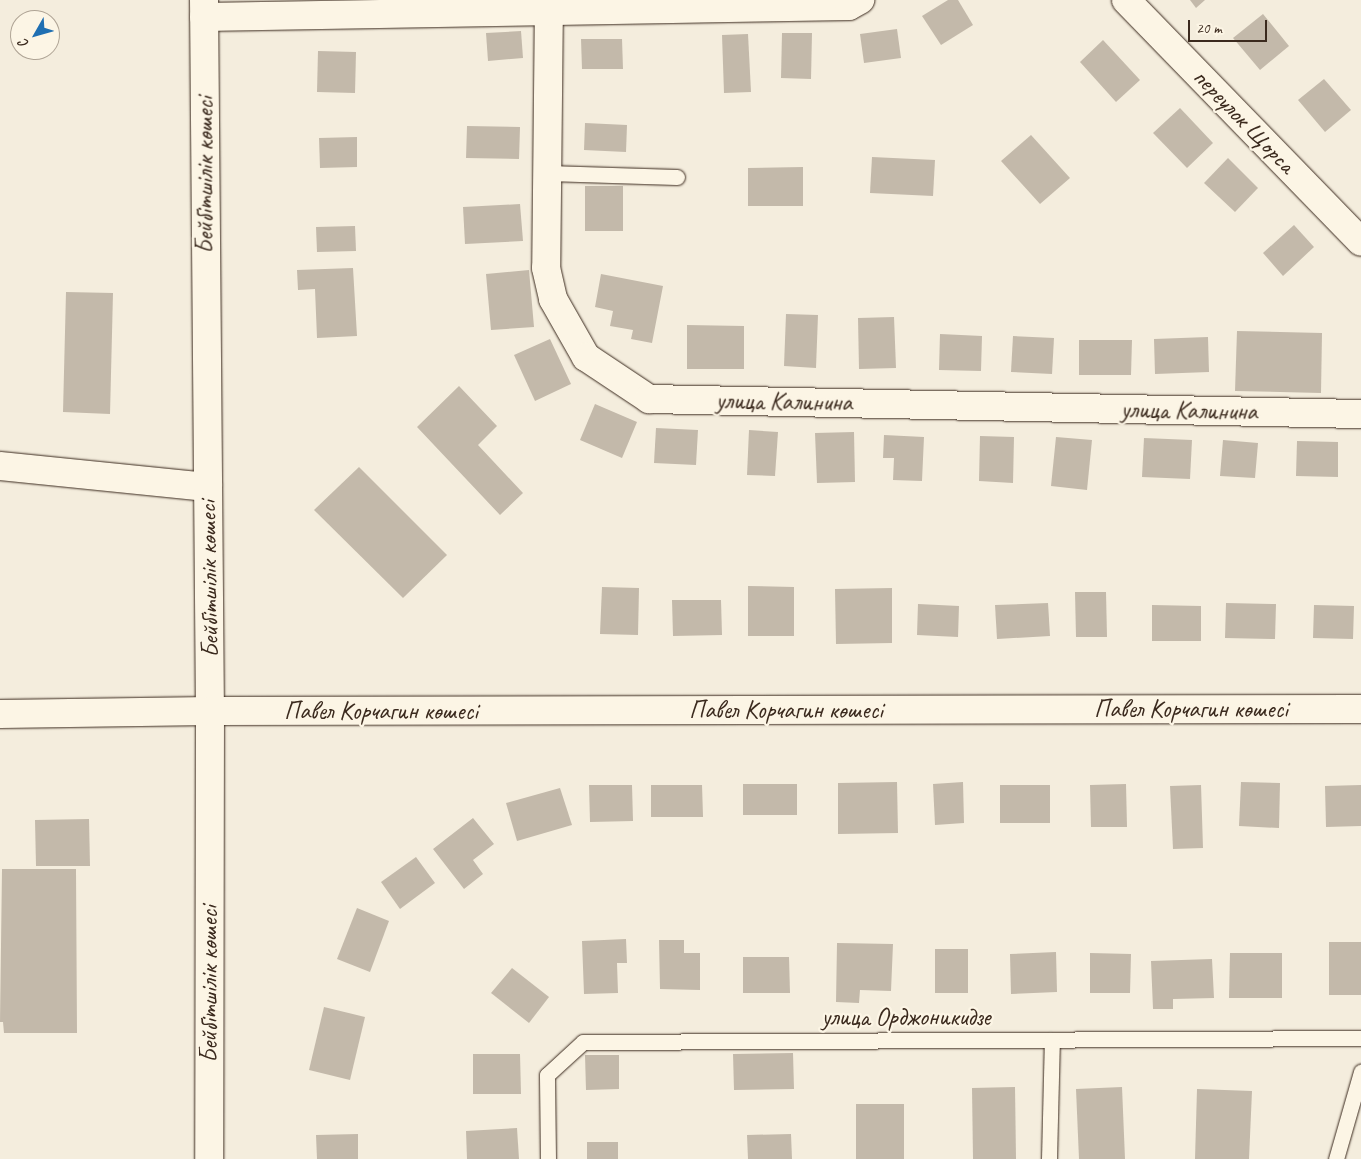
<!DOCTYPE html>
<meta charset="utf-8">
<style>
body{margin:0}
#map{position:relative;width:1361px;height:1159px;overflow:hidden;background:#f4eddd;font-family:Caveat,sans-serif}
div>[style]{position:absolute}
.building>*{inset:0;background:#c3b9aa}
.roads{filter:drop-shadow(0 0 1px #3b2a1e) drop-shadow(0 0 1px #3b2a1e)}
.service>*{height:15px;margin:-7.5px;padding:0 7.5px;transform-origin:7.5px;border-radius:7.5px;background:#fcf5e5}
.minor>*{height:28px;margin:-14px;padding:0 14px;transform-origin:14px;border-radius:14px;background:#fcf5e5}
.tertiary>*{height:28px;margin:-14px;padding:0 14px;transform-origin:14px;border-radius:14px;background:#fcf5e5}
span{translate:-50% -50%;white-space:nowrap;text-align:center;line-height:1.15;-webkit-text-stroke:4.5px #fcf5e5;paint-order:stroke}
.street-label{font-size:25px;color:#3b2a1e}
.north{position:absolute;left:10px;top:10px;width:50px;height:50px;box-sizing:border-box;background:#fcf5e5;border:1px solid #afa495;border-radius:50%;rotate:232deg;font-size:14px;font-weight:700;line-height:20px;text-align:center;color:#3b2a1e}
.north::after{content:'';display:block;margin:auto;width:18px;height:22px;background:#1f6fb2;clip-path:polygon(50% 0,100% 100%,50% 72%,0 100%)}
.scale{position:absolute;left:1188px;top:20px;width:79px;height:22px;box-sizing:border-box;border:2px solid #3b2a1e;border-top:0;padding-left:6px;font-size:15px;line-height:18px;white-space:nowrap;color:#3b2a1e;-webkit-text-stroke:4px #fcf5e5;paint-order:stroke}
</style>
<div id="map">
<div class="building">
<i style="clip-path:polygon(948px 0,958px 0,973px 25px,941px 45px,922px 16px)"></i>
<i style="clip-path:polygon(1190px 0,1205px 0,1196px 8px)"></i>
<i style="clip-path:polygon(1263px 14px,1289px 46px,1260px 70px,1233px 38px)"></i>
<i style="clip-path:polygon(897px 29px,901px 58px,864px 63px,860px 34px)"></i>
<i style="clip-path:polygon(521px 31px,523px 58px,488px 61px,486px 33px)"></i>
<i style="clip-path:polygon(782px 33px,812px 33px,811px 79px,781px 78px)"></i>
<i style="clip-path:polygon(748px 34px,751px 92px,724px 93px,722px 35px)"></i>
<i style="clip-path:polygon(581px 39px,622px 39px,623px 69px,582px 69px)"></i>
<i style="clip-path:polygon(1103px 40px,1140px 80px,1116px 102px,1080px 62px)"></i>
<i style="clip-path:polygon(318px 51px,356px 52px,355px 93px,317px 92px)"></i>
<i style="clip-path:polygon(1324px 79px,1351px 110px,1325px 132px,1298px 100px)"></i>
<i style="clip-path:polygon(1180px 108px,1213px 143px,1187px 168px,1153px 133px)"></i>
<i style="clip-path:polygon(585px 123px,627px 125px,626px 152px,584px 150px)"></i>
<i style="clip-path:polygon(467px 126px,520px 127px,519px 159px,466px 158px)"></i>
<i style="clip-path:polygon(1031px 135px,1070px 178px,1040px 204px,1001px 161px)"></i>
<i style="clip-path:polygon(357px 137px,357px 167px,320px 168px,319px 138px)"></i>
<i style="clip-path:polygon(872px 157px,935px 160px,933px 196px,870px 193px)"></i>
<i style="clip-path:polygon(1228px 158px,1258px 188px,1235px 212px,1204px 183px)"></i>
<i style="clip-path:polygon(803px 167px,803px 206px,748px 206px,748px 168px)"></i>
<i style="clip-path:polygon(585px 186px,623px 186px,623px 231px,585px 231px)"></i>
<i style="clip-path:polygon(520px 204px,523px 241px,465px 244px,463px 207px)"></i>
<i style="clip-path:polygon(1294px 225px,1314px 247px,1283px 276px,1263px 253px)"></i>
<i style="clip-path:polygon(355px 226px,356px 251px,317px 252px,316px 227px)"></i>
<i style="clip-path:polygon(353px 268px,357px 336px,317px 338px,315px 289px,298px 290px,297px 270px)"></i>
<i style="clip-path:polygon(529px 270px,534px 327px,491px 330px,486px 274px)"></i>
<i style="clip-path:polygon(601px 274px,663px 286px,652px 343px,631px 339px,633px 330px,610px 326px,613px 311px,595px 307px)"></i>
<i style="clip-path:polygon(66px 292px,113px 293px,110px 414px,63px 412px)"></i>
<i style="clip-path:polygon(786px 314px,818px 315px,816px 368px,784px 366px)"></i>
<i style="clip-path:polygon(894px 317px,896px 368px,859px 369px,858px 318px)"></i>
<i style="clip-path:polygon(687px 325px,744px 326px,744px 369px,687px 369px)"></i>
<i style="clip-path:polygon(1237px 331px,1322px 333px,1321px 393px,1235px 391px)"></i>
<i style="clip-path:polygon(940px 334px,982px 336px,981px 371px,939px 370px)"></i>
<i style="clip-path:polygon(1013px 336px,1054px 338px,1052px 374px,1011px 372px)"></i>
<i style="clip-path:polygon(1208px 337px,1209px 372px,1155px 374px,1154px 339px)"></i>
<i style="clip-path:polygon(550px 339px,571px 384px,535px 401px,514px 355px)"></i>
<i style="clip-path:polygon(1079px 340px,1132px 340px,1131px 375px,1079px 375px)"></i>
<i style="clip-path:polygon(459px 386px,497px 426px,478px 445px,523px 493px,500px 515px,417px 427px)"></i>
<i style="clip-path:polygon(595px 404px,637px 422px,622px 458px,580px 440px)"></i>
<i style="clip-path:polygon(656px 428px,698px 430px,696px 465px,654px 463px)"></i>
<i style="clip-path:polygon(749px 430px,778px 432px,775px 476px,747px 475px)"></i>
<i style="clip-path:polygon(854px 432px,855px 482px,817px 483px,815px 433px)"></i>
<i style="clip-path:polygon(884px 435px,924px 437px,922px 481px,893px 480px,894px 458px,883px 458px)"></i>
<i style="clip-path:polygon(980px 436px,1014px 437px,1013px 483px,979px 481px)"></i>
<i style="clip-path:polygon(1056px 437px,1092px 440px,1087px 490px,1051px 486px)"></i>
<i style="clip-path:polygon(1144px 438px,1192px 440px,1190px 479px,1142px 477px)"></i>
<i style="clip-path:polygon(1223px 440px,1258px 443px,1255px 478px,1220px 476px)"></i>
<i style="clip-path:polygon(1297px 441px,1338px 442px,1338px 477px,1296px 476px)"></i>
<i style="clip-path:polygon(359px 467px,447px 555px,403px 598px,314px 510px)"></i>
<i style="clip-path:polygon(748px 586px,794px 587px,794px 636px,748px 636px)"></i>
<i style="clip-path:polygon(602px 587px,639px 588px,638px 635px,600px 634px)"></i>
<i style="clip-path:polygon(892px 588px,892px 643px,836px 644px,835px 589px)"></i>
<i style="clip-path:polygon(1075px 592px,1106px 592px,1107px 637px,1076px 637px)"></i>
<i style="clip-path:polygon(672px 600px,721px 600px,722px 635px,673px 636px)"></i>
<i style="clip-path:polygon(1048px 603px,1050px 636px,997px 639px,995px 605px)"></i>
<i style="clip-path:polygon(1226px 603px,1276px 604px,1275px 639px,1225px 638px)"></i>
<i style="clip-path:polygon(918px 604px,959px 606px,958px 637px,917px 635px)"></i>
<i style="clip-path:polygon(1152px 605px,1201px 606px,1201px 641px,1152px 641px)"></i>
<i style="clip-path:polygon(1314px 605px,1354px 606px,1353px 639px,1313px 638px)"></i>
<i style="clip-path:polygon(897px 782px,898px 833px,838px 834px,838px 783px)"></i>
<i style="clip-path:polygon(963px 782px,964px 823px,935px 825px,933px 784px)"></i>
<i style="clip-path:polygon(1241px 782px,1280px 783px,1279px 828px,1239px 826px)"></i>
<i style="clip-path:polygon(743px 784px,797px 784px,797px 815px,743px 815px)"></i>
<i style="clip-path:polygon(1126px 784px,1127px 827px,1091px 827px,1090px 785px)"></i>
<i style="clip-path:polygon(589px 785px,632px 785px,633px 821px,590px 822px)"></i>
<i style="clip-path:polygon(651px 785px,702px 785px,703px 817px,651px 817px)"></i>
<i style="clip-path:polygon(1000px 785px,1050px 785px,1050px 823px,1000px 823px)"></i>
<i style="clip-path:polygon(1201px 785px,1203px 848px,1173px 849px,1170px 786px)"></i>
<i style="clip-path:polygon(1361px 785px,1361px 826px,1326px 827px,1325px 786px)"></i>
<i style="clip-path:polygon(560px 788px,572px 825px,517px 841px,506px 803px)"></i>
<i style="clip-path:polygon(473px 818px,494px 844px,473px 860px,483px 874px,464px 889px,433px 849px)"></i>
<i style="clip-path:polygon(89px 819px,90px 866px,36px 866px,35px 820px)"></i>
<i style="clip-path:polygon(416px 857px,435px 883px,400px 909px,381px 882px)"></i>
<i style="clip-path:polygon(2px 869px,76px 869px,77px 1033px,4px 1033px,3px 1022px,0 1022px)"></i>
<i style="clip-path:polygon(357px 908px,389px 921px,370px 972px,337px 959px)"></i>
<i style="clip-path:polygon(626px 939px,627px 963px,617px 963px,618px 993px,584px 994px,582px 941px)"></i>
<i style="clip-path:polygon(659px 940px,684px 940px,684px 953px,700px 953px,700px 990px,660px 989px)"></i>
<i style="clip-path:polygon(1329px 942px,1361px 942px,1361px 995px,1329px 995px)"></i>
<i style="clip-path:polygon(837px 943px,893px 944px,891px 991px,860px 990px,859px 1003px,836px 1002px)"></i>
<i style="clip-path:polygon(935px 949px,968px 949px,968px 993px,935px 993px)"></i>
<i style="clip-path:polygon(1056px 952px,1057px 992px,1011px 994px,1010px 954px)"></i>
<i style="clip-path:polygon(1090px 953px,1131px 954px,1130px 993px,1090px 993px)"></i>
<i style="clip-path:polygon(1230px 953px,1282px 953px,1282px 998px,1229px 998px)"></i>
<i style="clip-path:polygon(743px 957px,789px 957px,790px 993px,743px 993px)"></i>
<i style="clip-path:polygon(1212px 959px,1214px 998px,1173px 999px,1173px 1009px,1153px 1009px,1151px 961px)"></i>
<i style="clip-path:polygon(512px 968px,549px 997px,529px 1023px,491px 993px)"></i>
<i style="clip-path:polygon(324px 1007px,365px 1017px,350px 1080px,309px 1070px)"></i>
<i style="clip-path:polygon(793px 1053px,794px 1089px,734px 1090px,733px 1054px)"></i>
<i style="clip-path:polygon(473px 1054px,520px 1054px,521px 1094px,473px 1094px)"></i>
<i style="clip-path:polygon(585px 1055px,619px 1055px,619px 1089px,586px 1090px)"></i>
<i style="clip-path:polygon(1015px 1087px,1016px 1159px,973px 1159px,972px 1088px)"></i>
<i style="clip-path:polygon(1122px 1087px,1125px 1159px,1079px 1159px,1076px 1089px)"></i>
<i style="clip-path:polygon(1197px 1089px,1252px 1091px,1249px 1159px,1195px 1159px)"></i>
<i style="clip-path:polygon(856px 1104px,904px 1104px,904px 1159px,856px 1159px)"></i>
<i style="clip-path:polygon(517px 1128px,519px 1159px,467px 1159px,466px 1131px)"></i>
<i style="clip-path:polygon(358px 1134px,358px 1159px,317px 1159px,316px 1135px)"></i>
<i style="clip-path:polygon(791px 1134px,792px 1159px,748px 1159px,747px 1135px)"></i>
<i style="clip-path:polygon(587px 1142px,618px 1142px,618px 1159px,587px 1159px)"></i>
</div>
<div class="roads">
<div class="service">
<i style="left:547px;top:173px;width:130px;rotate:1.8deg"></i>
<i style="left:548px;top:1159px;width:84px;rotate:-90.7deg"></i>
<i style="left:547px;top:1075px;width:49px;rotate:-42.5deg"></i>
<i style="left:583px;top:1042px;width:778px;rotate:-0.29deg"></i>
<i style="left:1049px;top:1159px;width:119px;rotate:-88.6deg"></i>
<i style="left:1336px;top:1159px;width:91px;rotate:-74deg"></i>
</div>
<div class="minor">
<i style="left:549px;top:0;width:268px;rotate:90.6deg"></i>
<i style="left:546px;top:268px;width:32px;rotate:77deg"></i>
<i style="left:553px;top:299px;width:67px;rotate:60.4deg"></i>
<i style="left:586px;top:357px;width:76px;rotate:33.7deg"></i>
<i style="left:649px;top:399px;width:712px;rotate:1.21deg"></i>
<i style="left:1126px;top:0;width:337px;rotate:45.8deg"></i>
<i style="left:204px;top:17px;width:645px;rotate:-0.98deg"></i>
<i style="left:849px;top:6px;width:13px;rotate:-29deg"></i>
<i style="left:0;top:466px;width:209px;rotate:5.8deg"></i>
</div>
<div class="tertiary">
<i style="left:204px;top:0;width:711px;rotate:89.52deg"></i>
<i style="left:210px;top:711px;width:448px;rotate:90.1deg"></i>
<i style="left:0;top:714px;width:210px;rotate:-0.8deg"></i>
<i style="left:210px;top:711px;width:1151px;rotate:-0.1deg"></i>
</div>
</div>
<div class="street-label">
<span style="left:1244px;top:121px;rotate:46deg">переулок Щорса</span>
<span style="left:205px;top:175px;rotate:-90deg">Бейбітшілік көшесі</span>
<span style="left:784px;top:402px;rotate:1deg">улица Калинина</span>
<span style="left:1189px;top:411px;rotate:1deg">улица Калинина</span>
<span style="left:209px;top:579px;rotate:-91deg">Бейбітшілік көшесі</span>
<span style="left:1191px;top:709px">Павел Корчагин көшесі</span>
<span style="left:786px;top:710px">Павел Корчагин көшесі</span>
<span style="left:381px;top:711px">Павел Корчагин көшесі</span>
<span style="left:209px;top:984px;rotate:-90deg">Бейбітшілік көшесі</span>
<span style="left:906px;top:1017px">улица Орджоникидзе</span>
</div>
<div class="north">С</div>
<div class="scale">20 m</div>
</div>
